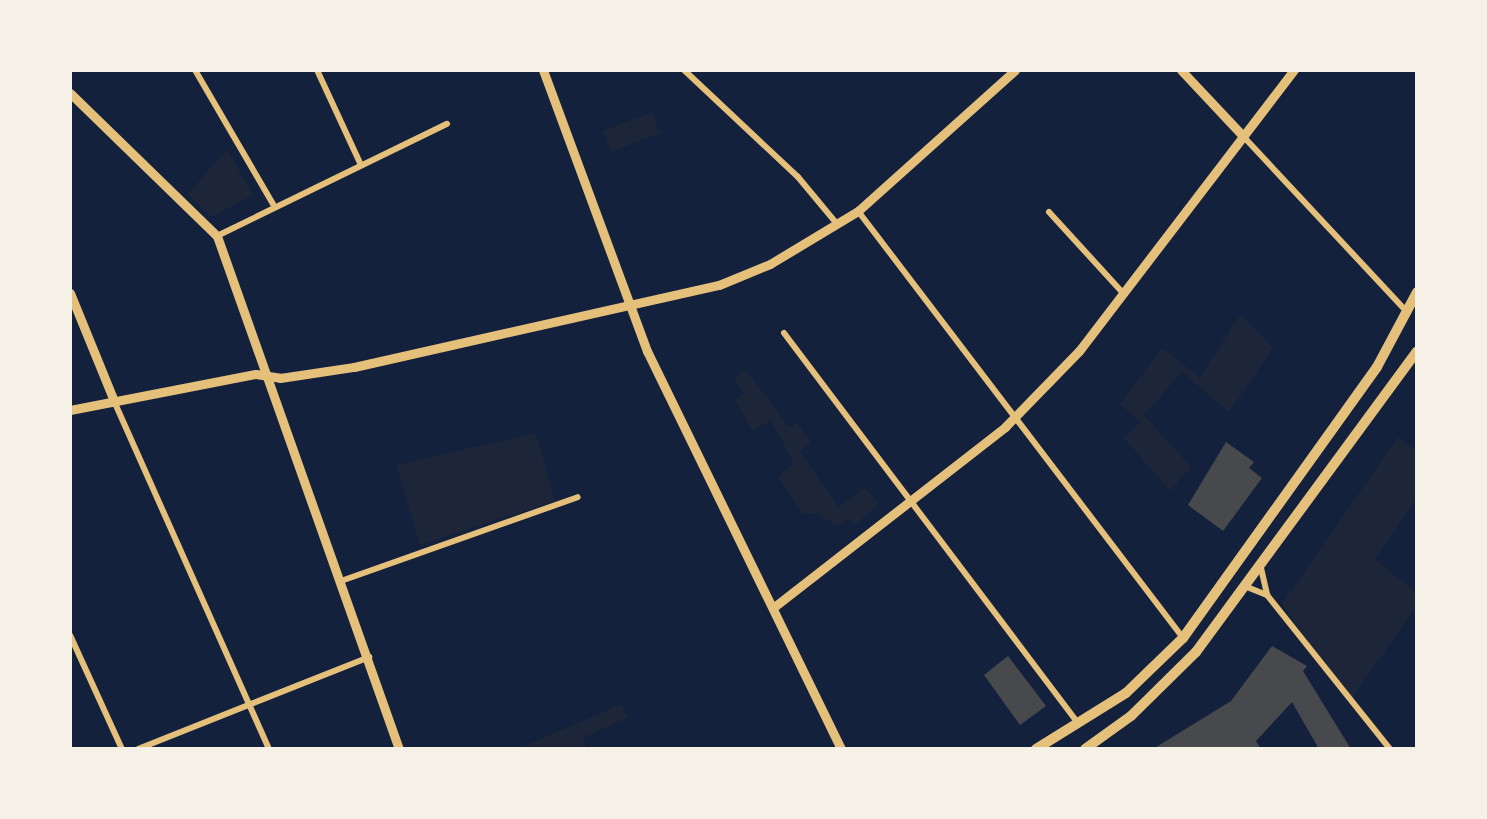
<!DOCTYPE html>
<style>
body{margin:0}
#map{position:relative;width:1487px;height:819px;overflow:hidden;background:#14213d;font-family:"Work Sans",sans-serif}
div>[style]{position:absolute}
.green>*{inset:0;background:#1d2539}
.building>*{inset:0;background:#48494c}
.minor>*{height:6px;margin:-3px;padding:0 3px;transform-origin:3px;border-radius:3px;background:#e5c07b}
.tertiary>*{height:9px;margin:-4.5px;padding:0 4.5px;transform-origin:4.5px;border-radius:4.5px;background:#e5c07b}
.secondary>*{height:10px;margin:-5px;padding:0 5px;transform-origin:5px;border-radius:5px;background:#e5c07b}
span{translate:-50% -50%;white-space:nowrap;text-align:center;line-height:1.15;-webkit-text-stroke:8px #f6f1e7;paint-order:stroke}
.frame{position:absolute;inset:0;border:72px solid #f6f1e7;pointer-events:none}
</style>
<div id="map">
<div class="green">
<i style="clip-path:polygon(652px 112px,660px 133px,611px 152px,603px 131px)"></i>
<i style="clip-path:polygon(227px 149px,253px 195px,211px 217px,188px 194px)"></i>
<i style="clip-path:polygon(1240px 315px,1273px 348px,1229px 412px,1182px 372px,1144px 415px,1191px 467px,1170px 491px,1124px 438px,1140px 423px,1120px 404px,1162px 348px,1200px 377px)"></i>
<i style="clip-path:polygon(746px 370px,789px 427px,797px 423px,811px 441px,800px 452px,839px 507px,865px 488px,879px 504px,855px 525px,849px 518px,837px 526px,817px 513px,803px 514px,778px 477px,794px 463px,771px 421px,752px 430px,735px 400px,744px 393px,734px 379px)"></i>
<i style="clip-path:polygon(536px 433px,555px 501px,420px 545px,396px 465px)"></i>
<i style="clip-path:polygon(1398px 437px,1417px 451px,1417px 498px,1375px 559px,1417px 593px,1417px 606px,1349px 702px,1282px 604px)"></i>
<i style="clip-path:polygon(621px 704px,628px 717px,583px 738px,587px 749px,518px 749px)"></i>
</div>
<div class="building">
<i style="clip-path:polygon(1226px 442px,1254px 462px,1249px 468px,1262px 478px,1223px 531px,1188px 505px)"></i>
<i style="clip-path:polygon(1272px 646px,1307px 666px,1303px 671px,1351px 749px,1319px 749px,1292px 702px,1256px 741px,1261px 749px,1153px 749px,1231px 701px)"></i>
<i style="clip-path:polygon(1008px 656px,1046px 706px,1020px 725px,984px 675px)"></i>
</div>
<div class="minor">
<i style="left:195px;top:70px;width:155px;rotate:59.8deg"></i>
<i style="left:317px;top:70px;width:102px;rotate:65.2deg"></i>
<i style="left:684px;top:70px;width:156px;rotate:43.2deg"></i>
<i style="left:798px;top:177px;width:61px;rotate:50.3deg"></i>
<i style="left:1242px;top:135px;width:241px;rotate:47deg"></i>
<i style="left:858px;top:211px;width:537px;rotate:52.72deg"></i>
<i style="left:1049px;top:212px;width:110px;rotate:47.6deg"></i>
<i style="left:217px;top:236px;width:256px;rotate:-26deg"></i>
<i style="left:784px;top:333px;width:488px;rotate:53deg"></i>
<i style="left:114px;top:401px;width:381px;rotate:66deg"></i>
<i style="left:1261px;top:568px;width:27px;rotate:77deg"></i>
<i style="left:341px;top:581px;width:251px;rotate:-19.5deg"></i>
<i style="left:1247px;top:587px;width:22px;rotate:22deg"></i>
<i style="left:1267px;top:595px;width:197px;rotate:51.4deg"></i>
<i style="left:70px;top:635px;width:125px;rotate:65.5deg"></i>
<i style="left:138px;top:749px;width:249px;rotate:-21.7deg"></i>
</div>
<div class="tertiary">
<i style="left:543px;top:70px;width:300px;rotate:69.7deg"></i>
<i style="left:647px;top:351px;width:443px;rotate:64deg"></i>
<i style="left:1181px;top:70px;width:89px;rotate:46.8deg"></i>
<i style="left:70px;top:93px;width:205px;rotate:44.2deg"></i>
<i style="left:217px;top:236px;width:544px;rotate:70.47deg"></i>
<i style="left:70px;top:293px;width:117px;rotate:67.8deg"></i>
<i style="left:70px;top:410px;width:189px;rotate:-11deg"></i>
<i style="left:256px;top:374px;width:24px;rotate:9deg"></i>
<i style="left:280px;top:378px;width:75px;rotate:-8.5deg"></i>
<i style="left:354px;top:367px;width:374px;rotate:-12.7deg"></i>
<i style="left:719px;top:285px;width:55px;rotate:-22.4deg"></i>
<i style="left:770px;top:264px;width:103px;rotate:-31.1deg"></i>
<i style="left:858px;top:211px;width:211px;rotate:-41.9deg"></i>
<i style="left:774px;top:607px;width:293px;rotate:-37.9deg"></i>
<i style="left:1005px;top:427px;width:106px;rotate:-45.8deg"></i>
<i style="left:1079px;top:351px;width:354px;rotate:-52.6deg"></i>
</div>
<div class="secondary">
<i style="left:1036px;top:749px;width:106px;rotate:-31.9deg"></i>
<i style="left:1126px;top:693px;width:79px;rotate:-44deg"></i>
<i style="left:1183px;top:638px;width:333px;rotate:-54.4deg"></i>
<i style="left:1377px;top:367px;width:85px;rotate:-61.9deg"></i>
<i style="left:1085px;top:749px;width:57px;rotate:-35.7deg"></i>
<i style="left:1131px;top:716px;width:91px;rotate:-44.6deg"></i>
<i style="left:1196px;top:652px;width:373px;rotate:-53.7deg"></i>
</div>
<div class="frame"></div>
</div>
